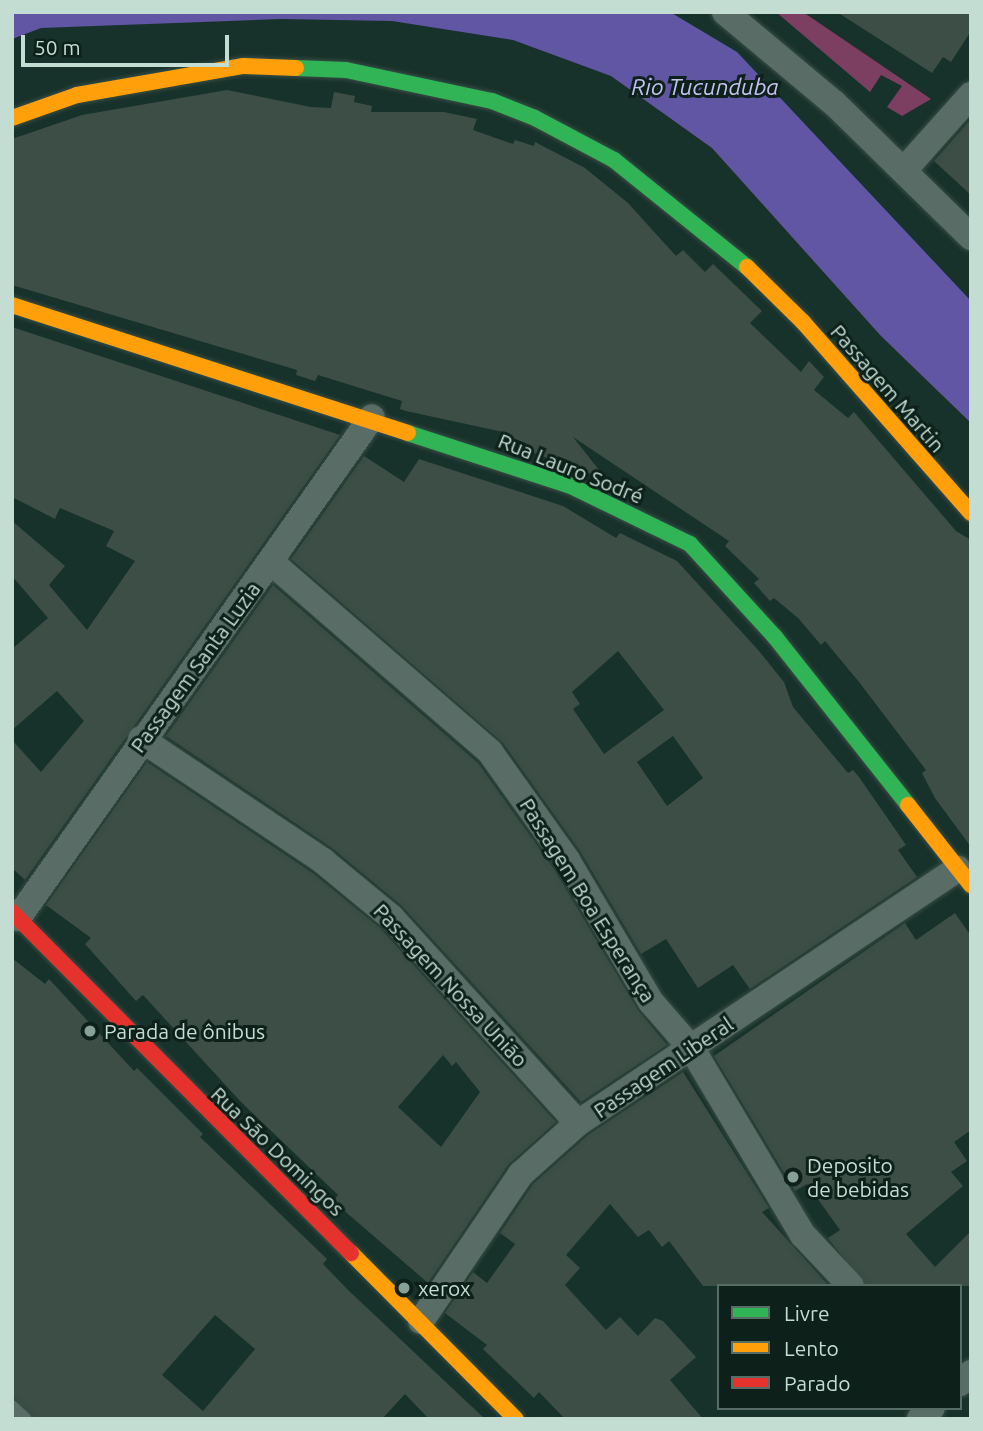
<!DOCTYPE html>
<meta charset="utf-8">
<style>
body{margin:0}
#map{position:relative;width:983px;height:1431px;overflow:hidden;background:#17322a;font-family:Ubuntu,sans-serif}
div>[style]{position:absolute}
.green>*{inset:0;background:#7c3e61}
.water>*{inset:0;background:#6056a3}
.building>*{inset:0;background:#3c4e45}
.roads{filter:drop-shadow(0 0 2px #384d46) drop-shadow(0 0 2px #384d46)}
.lane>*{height:12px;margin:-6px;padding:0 6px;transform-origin:6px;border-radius:6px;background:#596d66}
.street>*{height:26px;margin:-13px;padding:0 13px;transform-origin:13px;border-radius:13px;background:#596d66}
.fast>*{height:16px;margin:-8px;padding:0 8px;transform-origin:8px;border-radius:8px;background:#30b455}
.slow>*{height:16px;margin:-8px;padding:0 8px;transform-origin:8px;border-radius:8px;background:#ff9f0a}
.jam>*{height:16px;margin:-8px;padding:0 8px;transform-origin:8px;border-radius:8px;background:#e5322d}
.dots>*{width:19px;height:19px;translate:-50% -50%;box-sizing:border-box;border:4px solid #0d211a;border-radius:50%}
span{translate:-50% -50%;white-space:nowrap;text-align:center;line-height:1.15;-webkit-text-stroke:6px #0d211a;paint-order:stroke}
.street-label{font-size:21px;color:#c4ddd3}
.poi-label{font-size:21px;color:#c4ddd3}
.left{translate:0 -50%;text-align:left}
.water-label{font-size:23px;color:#c4c1ef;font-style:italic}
.frame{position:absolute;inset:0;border:14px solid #c4ddd3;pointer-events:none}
.legend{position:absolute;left:717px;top:1284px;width:245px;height:126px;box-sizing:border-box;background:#0d211a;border:2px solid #566c64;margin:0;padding:9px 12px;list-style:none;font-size:21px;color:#c4ddd3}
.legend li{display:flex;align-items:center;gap:14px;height:35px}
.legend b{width:35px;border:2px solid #566c64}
.scale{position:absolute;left:21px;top:35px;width:208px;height:32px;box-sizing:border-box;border:4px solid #c4ddd3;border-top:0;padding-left:9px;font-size:21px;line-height:24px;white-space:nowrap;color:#c4ddd3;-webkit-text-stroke:5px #0d211a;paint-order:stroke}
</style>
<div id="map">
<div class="green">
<i style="clip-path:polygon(776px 12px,803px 12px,931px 99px,902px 116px,887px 107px,902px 86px,881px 75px,870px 92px)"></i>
</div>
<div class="water">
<i style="clip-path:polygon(12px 12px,670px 12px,737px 52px,971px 301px,971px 423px,881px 336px,712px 148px,611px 76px,513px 40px,392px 21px,281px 19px,41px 28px,12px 39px)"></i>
</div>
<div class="building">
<i style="clip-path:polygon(837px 12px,971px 12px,971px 31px,951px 62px,943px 57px,932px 73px)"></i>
<i style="clip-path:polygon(227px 90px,311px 107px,331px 108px,334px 92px,355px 96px,354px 102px,372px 106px,371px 112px,444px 112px,477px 119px,473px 130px,513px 144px,515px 140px,534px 146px,535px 142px,585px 168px,628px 203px,676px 256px,683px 250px,705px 272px,713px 264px,762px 311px,750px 323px,801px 372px,809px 361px,824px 377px,814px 390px,848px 418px,854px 412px,956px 531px,971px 540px,971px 847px,935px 798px,922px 773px,926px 770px,859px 682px,825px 641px,821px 645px,798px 618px,774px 598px,770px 601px,754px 583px,759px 579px,725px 546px,729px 541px,573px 437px,607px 480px,501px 441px,503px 432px,406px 411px,400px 409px,402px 401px,318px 375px,315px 381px,296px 375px,297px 370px,12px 285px,12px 139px,82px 115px)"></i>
<i style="clip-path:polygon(971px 119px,971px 195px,934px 161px)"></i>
<i style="clip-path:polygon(12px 327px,340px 435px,25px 880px,12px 868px,12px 740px,41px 772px,84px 721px,57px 691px,12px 730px,12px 649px,48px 618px,12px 576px,12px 521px,65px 566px,49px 585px,87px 630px,135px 561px,106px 546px,114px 531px,60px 508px,55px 519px,12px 497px)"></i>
<i style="clip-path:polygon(evenodd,364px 456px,404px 482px,419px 459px,563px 506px,616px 538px,620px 533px,677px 561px,759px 651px,784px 682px,793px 707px,848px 773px,853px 770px,859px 777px,906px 845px,898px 850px,917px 877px,750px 989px,733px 965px,698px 988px,666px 939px,641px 954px,580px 851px,503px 743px,291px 559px,364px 456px,618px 651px,664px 710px,604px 754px,573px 709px,580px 704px,572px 692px,618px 651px,364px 456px,673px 736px,703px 778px,667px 806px,637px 762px,673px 736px)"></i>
<i style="clip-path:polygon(273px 585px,478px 763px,554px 869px,638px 1010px,667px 1045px,581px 1102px,401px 905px,332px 848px,166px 736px)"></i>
<i style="clip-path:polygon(evenodd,147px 762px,314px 874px,380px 928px,556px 1122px,508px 1165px,428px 1283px,333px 1201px,338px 1195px,241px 1102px,143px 995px,136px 1001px,85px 944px,91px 938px,46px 905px,147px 762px,443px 1055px,452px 1066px,456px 1062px,480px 1092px,441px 1147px,398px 1107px,443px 1055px)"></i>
<i style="clip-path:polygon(955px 913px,971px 936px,971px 1130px,954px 1142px,967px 1161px,951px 1172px,963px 1186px,906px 1234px,935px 1267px,971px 1231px,971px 1286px,866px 1286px,828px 1238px,840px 1230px,807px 1184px,795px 1191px,714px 1056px,905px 923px,916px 940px)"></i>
<i style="clip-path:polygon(evenodd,12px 958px,45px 984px,49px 979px,134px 1071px,137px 1068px,203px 1134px,200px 1137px,327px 1259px,323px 1264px,347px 1289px,485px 1419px,429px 1419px,405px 1394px,382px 1419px,35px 1419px,12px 1397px,12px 958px,215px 1315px,255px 1349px,203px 1411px,162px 1375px,215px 1315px)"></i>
<i style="clip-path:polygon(683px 1072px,769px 1208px,762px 1212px,829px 1286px,703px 1286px,669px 1241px,662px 1247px,649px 1230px,638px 1237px,610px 1204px,566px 1255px,580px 1268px,565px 1285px,606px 1330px,620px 1317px,638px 1336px,655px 1318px,663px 1321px,696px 1357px,670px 1380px,703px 1419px,565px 1419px,539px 1392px,534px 1398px,483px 1349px,487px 1345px,445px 1313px,473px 1272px,487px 1283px,515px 1244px,500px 1233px,533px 1184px,588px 1135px)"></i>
</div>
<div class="roads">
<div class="lane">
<i style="left:12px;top:1406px;width:19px;rotate:43deg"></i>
</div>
<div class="street">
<i style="left:725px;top:12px;width:142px;rotate:39.9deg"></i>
<i style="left:834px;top:103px;width:192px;rotate:44.4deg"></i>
<i style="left:905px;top:169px;width:99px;rotate:-48.3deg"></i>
<i style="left:271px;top:562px;width:290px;rotate:40.9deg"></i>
<i style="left:490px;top:752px;width:133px;rotate:54.5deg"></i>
<i style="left:567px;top:860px;width:165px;rotate:59.4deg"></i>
<i style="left:651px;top:1002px;width:62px;rotate:48.9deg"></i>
<i style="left:692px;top:1049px;width:217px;rotate:59.2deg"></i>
<i style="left:803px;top:1235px;width:70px;rotate:46.7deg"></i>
<i style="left:141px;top:739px;width:219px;rotate:33.8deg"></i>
<i style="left:323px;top:861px;width:88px;rotate:39.5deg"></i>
<i style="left:391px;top:917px;width:278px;rotate:47.8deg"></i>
<i style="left:18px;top:918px;width:613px;rotate:-54.76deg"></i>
<i style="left:421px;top:1321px;width:178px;rotate:-55.8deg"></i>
<i style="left:521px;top:1174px;width:76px;rotate:-41.8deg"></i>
<i style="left:578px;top:1123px;width:457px;rotate:-33.8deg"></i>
<i style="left:960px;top:1383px;width:15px;rotate:-42deg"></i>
<i style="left:920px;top:1419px;width:16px;rotate:-43deg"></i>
</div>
<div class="fast">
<i style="left:296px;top:68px;width:50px;rotate:2.3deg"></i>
<i style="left:346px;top:70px;width:149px;rotate:12deg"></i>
<i style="left:492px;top:101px;width:46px;rotate:21.6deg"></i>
<i style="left:535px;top:118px;width:89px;rotate:28deg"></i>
<i style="left:614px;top:160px;width:171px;rotate:38.8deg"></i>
<i style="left:408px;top:433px;width:171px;rotate:18deg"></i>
<i style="left:571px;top:486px;width:132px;rotate:26deg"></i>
<i style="left:690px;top:544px;width:126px;rotate:47.6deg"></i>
<i style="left:775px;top:637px;width:214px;rotate:51.6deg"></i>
</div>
<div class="slow">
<i style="left:12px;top:118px;width:69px;rotate:-19.5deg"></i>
<i style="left:77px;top:95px;width:169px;rotate:-9.9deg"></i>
<i style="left:244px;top:66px;width:52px;rotate:2.2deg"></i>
<i style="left:747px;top:267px;width:78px;rotate:44.5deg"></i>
<i style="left:803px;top:322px;width:254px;rotate:48.7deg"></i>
<i style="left:12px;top:305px;width:416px;rotate:17.9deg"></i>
<i style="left:908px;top:805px;width:102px;rotate:51.8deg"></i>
<i style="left:351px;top:1253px;width:234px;rotate:45.2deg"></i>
</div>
<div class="jam">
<i style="left:12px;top:912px;width:481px;rotate:45.2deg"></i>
</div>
</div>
<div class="dots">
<i style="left:90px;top:1031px;background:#87a198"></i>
<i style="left:793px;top:1177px;background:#87a198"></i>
<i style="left:404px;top:1288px;background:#87a198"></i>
</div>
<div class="street-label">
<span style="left:888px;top:388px;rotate:49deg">Passagem Martin</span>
<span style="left:571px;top:468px;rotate:22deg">Rua Lauro Sodré</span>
<span style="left:195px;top:667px;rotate:-54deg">Passagem Santa Luzia</span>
<span style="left:588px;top:900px;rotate:58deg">Passagem Boa Esperança</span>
<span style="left:451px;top:985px;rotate:47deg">Passagem Nossa União</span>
<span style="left:663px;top:1067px;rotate:-34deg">Passagem Liberal</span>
<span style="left:278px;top:1151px;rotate:44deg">Rua São Domingos</span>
</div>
<div class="poi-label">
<span class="left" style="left:104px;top:1031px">Parada de ônibus</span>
<span class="left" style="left:807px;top:1177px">Deposito<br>de bebidas</span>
<span class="left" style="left:418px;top:1288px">xerox</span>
</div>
<div class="water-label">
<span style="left:705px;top:87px">Rio Tucunduba</span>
</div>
<div class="frame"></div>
<ul class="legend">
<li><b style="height:9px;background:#30b455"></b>Livre</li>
<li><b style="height:9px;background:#ff9f0a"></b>Lento</li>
<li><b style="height:9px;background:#e5322d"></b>Parado</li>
</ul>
<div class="scale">50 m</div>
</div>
